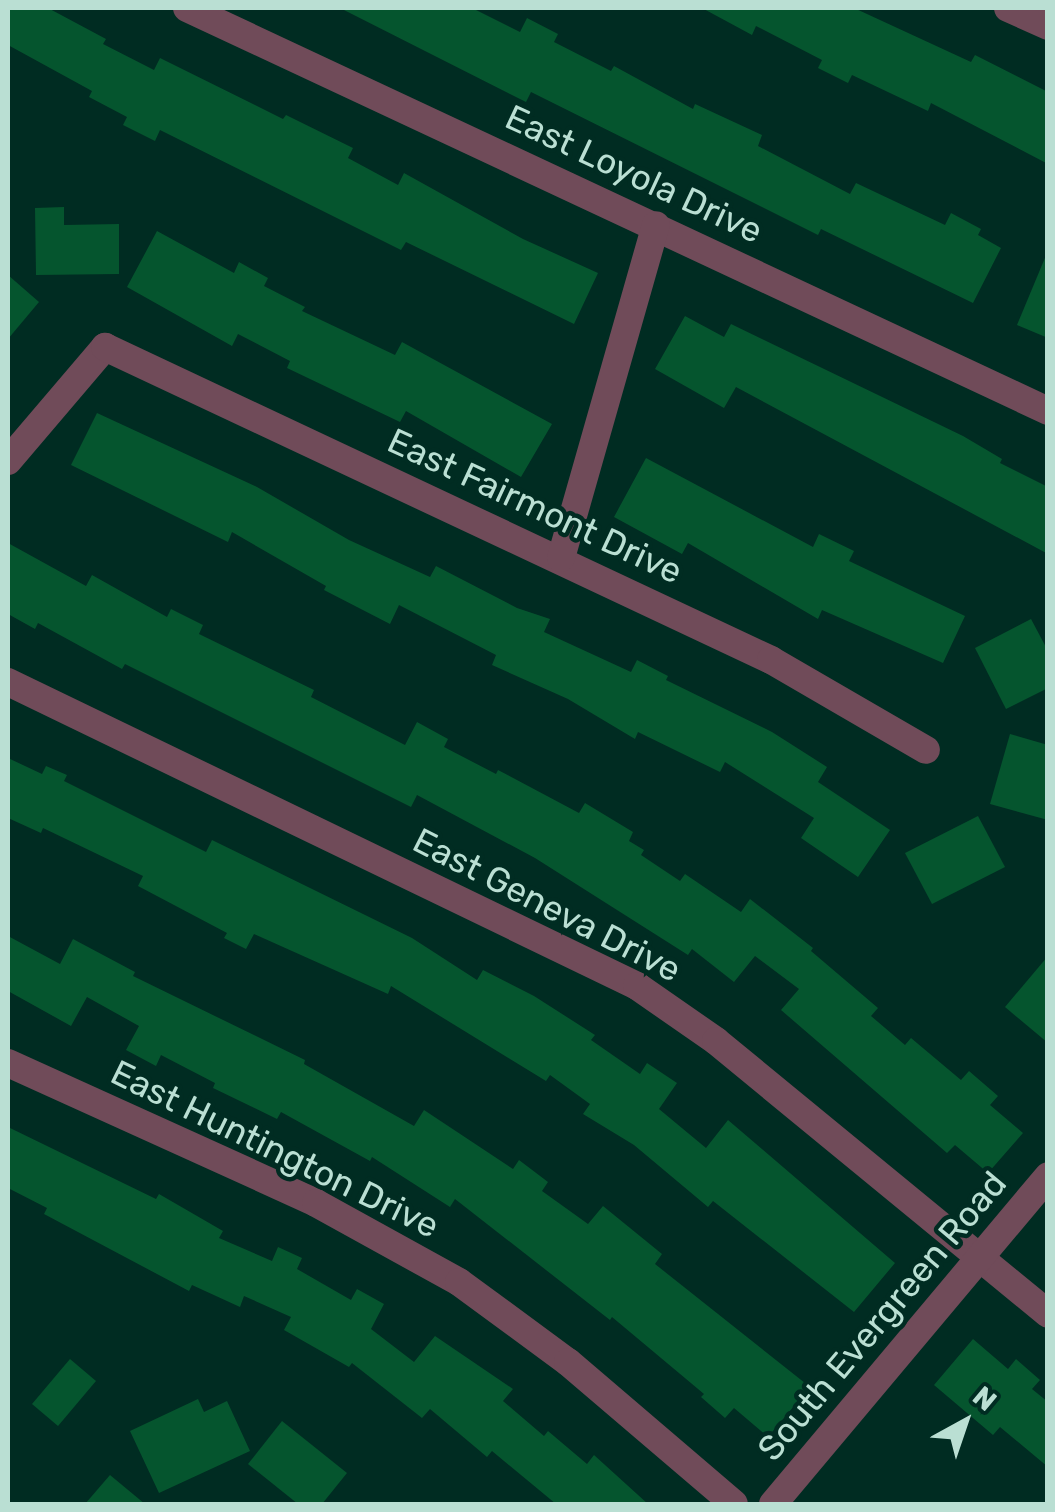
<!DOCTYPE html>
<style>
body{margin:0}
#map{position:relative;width:1055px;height:1512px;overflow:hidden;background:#002c22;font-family:Rubik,sans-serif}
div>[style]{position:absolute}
.building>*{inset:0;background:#05552e}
.minor>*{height:28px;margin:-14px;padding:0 14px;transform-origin:14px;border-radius:14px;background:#704b59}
span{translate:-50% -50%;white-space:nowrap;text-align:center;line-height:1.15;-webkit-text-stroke:9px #002c22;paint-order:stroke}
.street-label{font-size:35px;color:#badfd3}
.frame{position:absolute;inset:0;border:10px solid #badfd3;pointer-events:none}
.north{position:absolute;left:915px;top:1372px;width:100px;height:100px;-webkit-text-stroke:8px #002c22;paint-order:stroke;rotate:40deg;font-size:28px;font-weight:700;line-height:40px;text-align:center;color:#badfd3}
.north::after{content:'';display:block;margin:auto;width:35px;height:45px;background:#badfd3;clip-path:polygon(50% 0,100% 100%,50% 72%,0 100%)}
</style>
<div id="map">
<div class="building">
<i style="clip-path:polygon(8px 8px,48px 8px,106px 39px,103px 44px,154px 70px,160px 58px,283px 119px,286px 115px,353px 148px,348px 158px,398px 185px,404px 173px,523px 239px,598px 273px,574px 324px,406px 242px,401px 250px,160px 130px,155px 141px,123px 125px,127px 117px,89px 97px,92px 91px,8px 45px)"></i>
<i style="clip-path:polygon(340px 8px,472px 8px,520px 32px,527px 18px,558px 34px,554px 42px,611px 71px,614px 66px,693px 109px,695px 104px,762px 135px,758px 146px,850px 194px,856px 183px,945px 225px,951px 213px,981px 229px,978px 235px,1001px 248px,973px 303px,821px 229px,818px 235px,531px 92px,526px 102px)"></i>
<i style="clip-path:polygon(702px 8px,854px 8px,971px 62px,975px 55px,1048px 92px,1048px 164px,931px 103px,928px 111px,852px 75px,848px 83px,818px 68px,822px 60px,756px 26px,752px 35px)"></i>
<i style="clip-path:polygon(64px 207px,64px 225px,119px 224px,119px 274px,36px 275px,35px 208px)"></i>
<i style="clip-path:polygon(157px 231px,234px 273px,239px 262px,268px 278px,264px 286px,305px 307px,302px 311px,395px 355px,402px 342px,552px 424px,521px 477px,406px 411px,400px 422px,287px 368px,290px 361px,238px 334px,232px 346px,127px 287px)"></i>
<i style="clip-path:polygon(1047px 253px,1048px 253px,1048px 338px,1017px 325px)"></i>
<i style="clip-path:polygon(8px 275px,39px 302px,8px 339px)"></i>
<i style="clip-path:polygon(685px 316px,724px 337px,731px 324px,963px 436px,1002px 459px,1000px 463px,1048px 487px,1048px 554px,736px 387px,724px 408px,655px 369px)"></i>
<i style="clip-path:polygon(97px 413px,257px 487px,349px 540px,430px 577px,436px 566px,517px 608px,550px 619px,544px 632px,631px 672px,637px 660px,668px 676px,666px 680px,772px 732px,827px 767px,818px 782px,890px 830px,858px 877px,801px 838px,814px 818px,725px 762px,720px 772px,638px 732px,635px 739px,568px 699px,492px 665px,496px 655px,399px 605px,390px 624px,324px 590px,326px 586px,232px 532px,228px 542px,71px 465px)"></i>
<i style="clip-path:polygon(646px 458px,813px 547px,819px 534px,854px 551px,849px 561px,965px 616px,943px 663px,822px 610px,818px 619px,688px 543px,682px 554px,614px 517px)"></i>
<i style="clip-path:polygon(8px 543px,86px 586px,92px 575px,167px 617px,171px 609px,203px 625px,199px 634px,314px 690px,311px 697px,405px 745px,417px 722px,448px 739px,444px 747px,496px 774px,498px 770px,579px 813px,585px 803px,633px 832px,629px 841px,644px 850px,641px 855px,680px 881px,685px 874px,741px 912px,750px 899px,813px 948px,811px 951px,878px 1008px,871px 1016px,905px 1045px,911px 1038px,961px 1080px,969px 1071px,998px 1096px,990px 1105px,1023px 1133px,988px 1173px,955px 1145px,947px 1153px,781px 1010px,799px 989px,755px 956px,734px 982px,692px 949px,688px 955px,535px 858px,417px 795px,411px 807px,125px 664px,122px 669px,38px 623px,35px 629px,8px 614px)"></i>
<i style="clip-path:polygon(1031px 619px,1048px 651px,1048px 688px,1006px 709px,975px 648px)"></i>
<i style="clip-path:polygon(1010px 734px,1048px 745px,1048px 820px,990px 804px)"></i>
<i style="clip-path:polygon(8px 758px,42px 774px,46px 766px,67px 775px,64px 781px,206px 852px,212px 840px,412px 938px,477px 980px,483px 970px,534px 996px,595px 1035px,591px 1040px,640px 1074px,647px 1063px,677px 1083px,659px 1109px,706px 1148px,728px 1120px,895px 1263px,854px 1312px,713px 1201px,708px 1207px,634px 1145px,583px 1114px,590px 1104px,550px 1075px,546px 1081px,391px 986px,388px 994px,254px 934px,246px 949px,224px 938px,227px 933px,138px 886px,143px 876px,43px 828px,41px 833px,8px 818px)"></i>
<i style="clip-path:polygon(978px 816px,1005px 867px,932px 904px,905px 853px)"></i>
<i style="clip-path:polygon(8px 936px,60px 964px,73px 939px,135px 972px,133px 976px,305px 1060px,304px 1064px,414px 1126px,424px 1110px,513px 1169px,519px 1160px,548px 1182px,542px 1191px,588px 1224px,603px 1206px,662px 1254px,655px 1264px,810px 1387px,768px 1437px,734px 1408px,725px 1418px,701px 1397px,704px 1394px,612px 1317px,610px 1320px,455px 1199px,450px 1207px,372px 1157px,370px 1161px,281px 1112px,277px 1119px,213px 1088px,215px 1083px,161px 1055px,156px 1066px,126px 1050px,139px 1026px,87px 997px,71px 1026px,8px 991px)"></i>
<i style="clip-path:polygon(1048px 956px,1048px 1043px,1005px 1007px)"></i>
<i style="clip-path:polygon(8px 1127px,156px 1199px,159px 1194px,223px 1231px,219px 1238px,272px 1261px,278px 1247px,302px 1258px,297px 1269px,351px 1300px,357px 1289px,384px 1304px,371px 1329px,414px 1362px,435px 1336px,513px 1389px,503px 1401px,544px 1436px,548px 1431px,587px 1464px,594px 1455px,648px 1504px,556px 1504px,492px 1451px,487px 1457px,430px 1409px,422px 1418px,352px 1363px,349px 1367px,284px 1330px,291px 1317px,244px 1296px,240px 1307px,192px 1285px,189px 1291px,44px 1214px,47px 1208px,8px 1188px)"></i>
<i style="clip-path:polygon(973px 1339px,1008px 1369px,1016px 1359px,1040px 1380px,1032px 1389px,1048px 1402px,1048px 1467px,1000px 1427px,993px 1435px,934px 1385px)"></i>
<i style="clip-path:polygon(70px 1359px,96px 1381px,58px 1426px,32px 1404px)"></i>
<i style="clip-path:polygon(198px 1399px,204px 1412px,227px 1401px,250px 1451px,159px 1493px,130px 1431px)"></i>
<i style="clip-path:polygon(282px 1421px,347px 1473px,322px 1504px,298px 1504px,248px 1464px)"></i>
<i style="clip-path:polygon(110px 1475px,145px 1504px,85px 1504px)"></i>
</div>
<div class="minor">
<i style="left:187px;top:8px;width:951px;rotate:25.08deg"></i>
<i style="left:1008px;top:8px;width:44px;rotate:24.2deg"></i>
<i style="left:8px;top:461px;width:150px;rotate:-49.6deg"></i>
<i style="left:105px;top:347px;width:736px;rotate:25.17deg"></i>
<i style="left:771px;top:660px;width:179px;rotate:30.1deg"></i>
<i style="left:561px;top:558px;width:346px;rotate:-74.1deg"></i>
<i style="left:8px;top:682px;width:699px;rotate:25.79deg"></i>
<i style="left:637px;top:986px;width:96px;rotate:34.8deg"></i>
<i style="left:716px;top:1041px;width:430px;rotate:39.4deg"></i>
<i style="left:8px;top:1063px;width:338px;rotate:24.4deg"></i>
<i style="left:316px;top:1203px;width:163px;rotate:28.9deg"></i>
<i style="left:459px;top:1282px;width:135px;rotate:36.3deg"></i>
<i style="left:568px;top:1362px;width:218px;rotate:40.5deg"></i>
<i style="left:773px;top:1504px;width:428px;rotate:-50deg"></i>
</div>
<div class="street-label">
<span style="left:634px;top:174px;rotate:25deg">East Loyola Drive</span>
<span style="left:535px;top:506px;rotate:25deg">East Fairmont Drive</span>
<span style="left:547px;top:905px;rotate:27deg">East Geneva Drive</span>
<span style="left:275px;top:1149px;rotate:26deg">East Huntington Drive</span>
<span style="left:882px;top:1316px;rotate:-50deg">South Evergreen Road</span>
</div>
<div class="frame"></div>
<div class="north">N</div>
</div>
